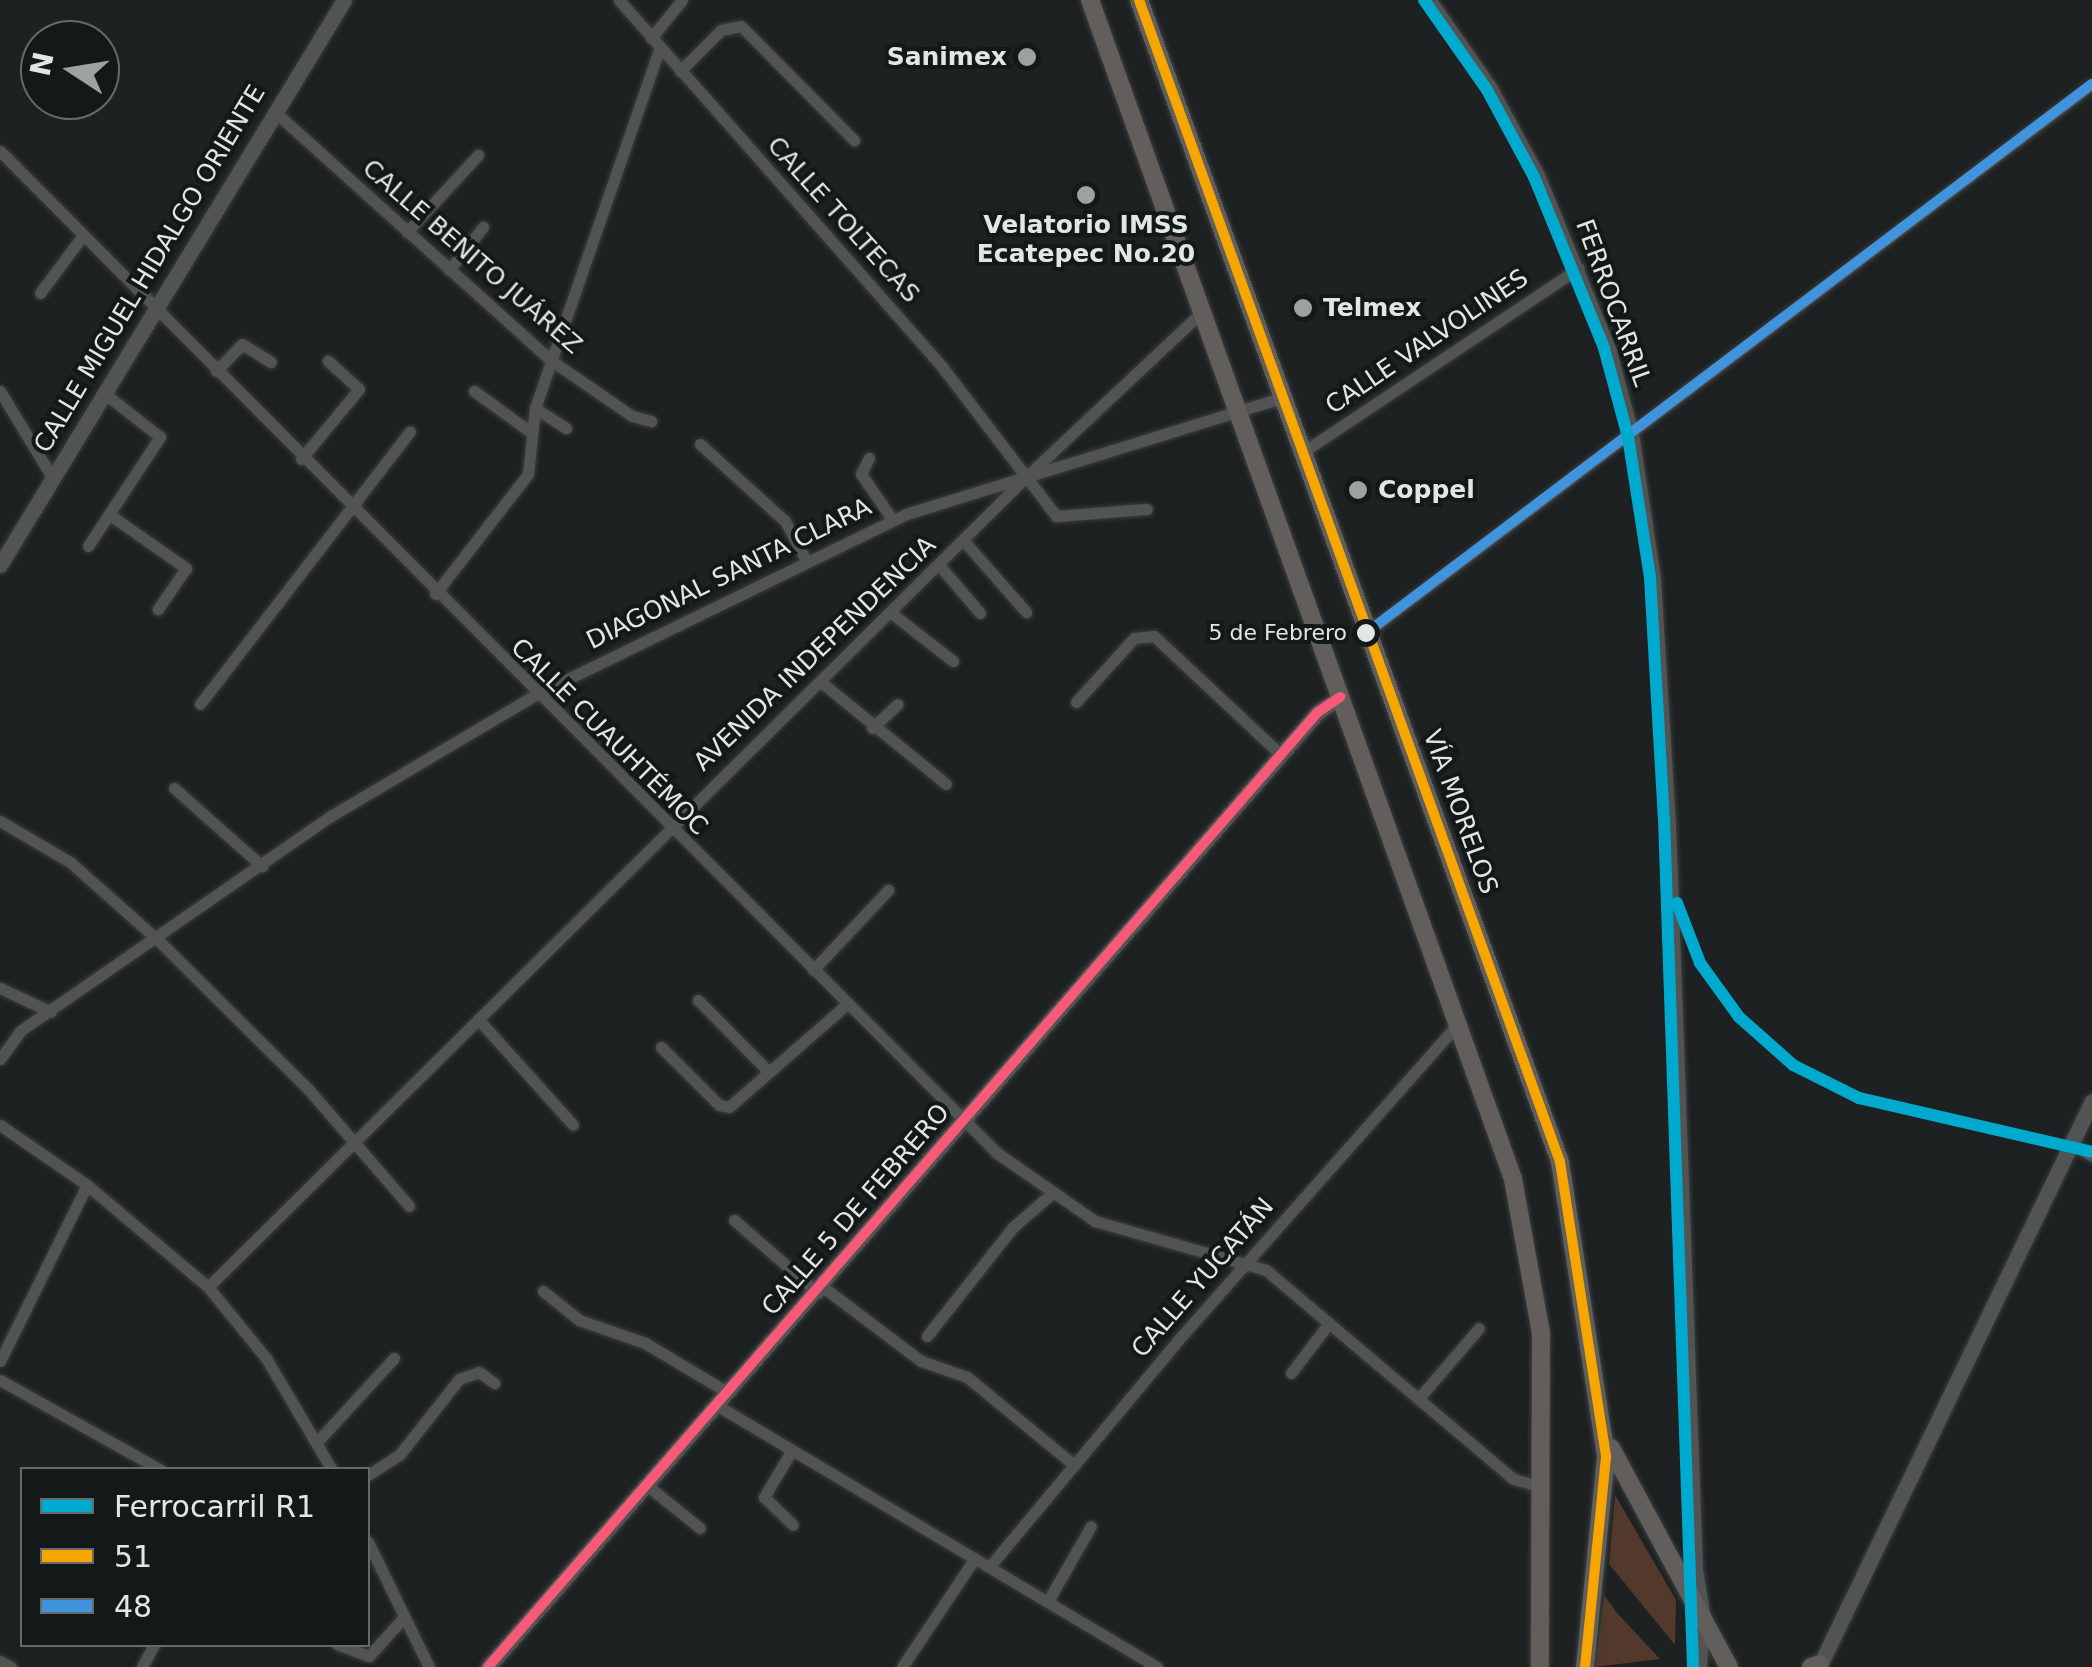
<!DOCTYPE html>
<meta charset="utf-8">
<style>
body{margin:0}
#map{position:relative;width:2092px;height:1667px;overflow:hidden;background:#1d2121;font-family:"DejaVu Sans",sans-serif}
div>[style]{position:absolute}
.green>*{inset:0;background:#53382c}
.roads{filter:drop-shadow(0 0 2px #3b3e3e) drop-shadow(0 0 2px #3b3e3e)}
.minor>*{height:11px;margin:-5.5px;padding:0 5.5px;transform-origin:5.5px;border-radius:5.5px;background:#525454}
.tertiary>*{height:15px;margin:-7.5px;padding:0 7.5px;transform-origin:7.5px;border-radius:7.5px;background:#525454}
.primary>*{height:18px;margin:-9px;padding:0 9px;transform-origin:9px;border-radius:9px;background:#625e5b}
.bus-1>*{height:10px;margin:-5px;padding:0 5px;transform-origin:5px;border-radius:5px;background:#f7a600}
.bus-2>*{height:10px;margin:-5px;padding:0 5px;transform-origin:5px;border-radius:5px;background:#4094de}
.bus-3>*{height:10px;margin:-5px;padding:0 5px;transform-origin:5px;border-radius:5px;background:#f75a77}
.rail-1>*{height:12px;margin:-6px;padding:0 6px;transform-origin:6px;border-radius:6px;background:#00a9ce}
.dots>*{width:28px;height:28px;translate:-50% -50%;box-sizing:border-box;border:5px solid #121918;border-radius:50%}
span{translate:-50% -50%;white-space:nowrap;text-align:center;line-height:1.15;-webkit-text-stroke:8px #121918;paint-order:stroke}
.bus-label{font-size:22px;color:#e2e6e6}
.right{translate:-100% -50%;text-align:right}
.poi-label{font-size:25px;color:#e2e6e6;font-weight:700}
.left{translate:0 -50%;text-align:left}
.street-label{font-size:25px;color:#e2e6e6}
.legend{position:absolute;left:20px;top:1467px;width:350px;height:180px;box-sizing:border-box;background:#121918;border:2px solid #656b6a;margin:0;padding:12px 18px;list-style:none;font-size:30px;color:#e2e6e6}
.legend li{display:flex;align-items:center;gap:20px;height:50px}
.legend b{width:50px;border:2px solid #656b6a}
.north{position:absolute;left:20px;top:20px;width:100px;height:100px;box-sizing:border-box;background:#121918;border:2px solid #656b6a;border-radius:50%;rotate:282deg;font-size:28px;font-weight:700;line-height:40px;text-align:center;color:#e2e6e6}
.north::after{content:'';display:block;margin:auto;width:35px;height:45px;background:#9da1a1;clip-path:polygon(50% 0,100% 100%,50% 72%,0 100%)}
</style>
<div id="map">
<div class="green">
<i style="clip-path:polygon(1615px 1495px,1676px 1600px,1675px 1645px,1609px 1564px)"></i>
<i style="clip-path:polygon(1604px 1595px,1617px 1613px,1660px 1659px,1595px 1667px)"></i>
</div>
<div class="roads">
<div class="minor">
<i style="left:619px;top:0;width:490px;rotate:48.6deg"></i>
<i style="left:943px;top:368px;width:186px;rotate:52.6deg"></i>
<i style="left:1056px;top:516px;width:91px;rotate:-4.4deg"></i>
<i style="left:1431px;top:0;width:107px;rotate:55.3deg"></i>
<i style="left:1492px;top:88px;width:99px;rotate:61.6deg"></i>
<i style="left:1539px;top:175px;width:187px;rotate:67.7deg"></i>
<i style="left:1610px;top:348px;width:88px;rotate:74.9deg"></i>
<i style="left:1633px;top:433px;width:148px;rotate:81.4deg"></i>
<i style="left:1655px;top:579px;width:246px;rotate:86.5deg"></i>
<i style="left:1670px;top:825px;width:744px;rotate:87.92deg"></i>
<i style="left:1697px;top:1569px;width:44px;rotate:80.8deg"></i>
<i style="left:1704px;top:1612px;width:55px;rotate:93.1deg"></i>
<i style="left:651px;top:38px;width:49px;rotate:-50.8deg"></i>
<i style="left:680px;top:71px;width:58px;rotate:-45deg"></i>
<i style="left:721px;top:30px;width:20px;rotate:-11deg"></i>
<i style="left:741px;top:26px;width:161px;rotate:45.3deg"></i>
<i style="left:274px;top:111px;width:374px;rotate:42deg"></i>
<i style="left:552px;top:361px;width:97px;rotate:34.5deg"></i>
<i style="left:632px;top:416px;width:20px;rotate:15deg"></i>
<i style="left:0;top:151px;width:1414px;rotate:45.14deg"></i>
<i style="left:997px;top:1153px;width:119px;rotate:34.8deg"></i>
<i style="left:1095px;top:1221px;width:178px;rotate:16deg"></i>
<i style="left:1266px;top:1270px;width:324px;rotate:40.2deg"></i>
<i style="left:1513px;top:1479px;width:30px;rotate:15deg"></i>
<i style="left:407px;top:232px;width:105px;rotate:-47.3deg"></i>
<i style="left:449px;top:270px;width:55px;rotate:-51.7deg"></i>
<i style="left:40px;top:293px;width:72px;rotate:-53.4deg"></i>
<i style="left:216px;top:371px;width:37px;rotate:-46deg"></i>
<i style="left:242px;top:344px;width:34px;rotate:32deg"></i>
<i style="left:0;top:391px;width:103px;rotate:58.9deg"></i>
<i style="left:474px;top:391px;width:72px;rotate:35.9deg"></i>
<i style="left:535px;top:408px;width:37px;rotate:33deg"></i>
<i style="left:700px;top:444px;width:115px;rotate:42.2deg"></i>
<i style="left:785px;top:521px;width:44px;rotate:61.7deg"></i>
<i style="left:1300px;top:454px;width:335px;rotate:-33.7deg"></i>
<i style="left:869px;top:458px;width:18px;rotate:117deg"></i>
<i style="left:861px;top:474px;width:55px;rotate:55.4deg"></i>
<i style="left:301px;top:459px;width:91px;rotate:-50.4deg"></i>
<i style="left:359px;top:389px;width:42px;rotate:-137.9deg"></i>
<i style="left:110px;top:515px;width:93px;rotate:34.9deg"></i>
<i style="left:186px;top:568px;width:50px;rotate:124.3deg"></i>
<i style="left:963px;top:540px;width:96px;rotate:48.8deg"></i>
<i style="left:88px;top:546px;width:131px;rotate:-56.6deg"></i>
<i style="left:160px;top:437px;width:71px;rotate:-141.8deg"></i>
<i style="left:939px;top:565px;width:63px;rotate:49.5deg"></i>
<i style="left:435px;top:594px;width:152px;rotate:-52.2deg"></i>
<i style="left:528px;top:474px;width:66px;rotate:-83.9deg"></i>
<i style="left:535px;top:408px;width:381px;rotate:-70.9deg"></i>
<i style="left:890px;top:612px;width:80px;rotate:37.9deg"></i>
<i style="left:1366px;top:633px;width:910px;rotate:-37.1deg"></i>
<i style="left:821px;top:682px;width:161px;rotate:39.2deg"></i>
<i style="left:1076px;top:702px;width:86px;rotate:-47.8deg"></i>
<i style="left:1134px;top:638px;width:20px;rotate:-6deg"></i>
<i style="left:1154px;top:636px;width:174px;rotate:43.1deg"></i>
<i style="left:200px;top:704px;width:344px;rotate:-52.4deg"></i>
<i style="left:872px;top:728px;width:35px;rotate:-43deg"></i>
<i style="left:174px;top:788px;width:118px;rotate:41.6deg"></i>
<i style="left:0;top:821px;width:81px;rotate:30.4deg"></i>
<i style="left:70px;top:862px;width:119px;rotate:41.6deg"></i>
<i style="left:159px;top:941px;width:211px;rotate:44.8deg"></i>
<i style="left:309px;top:1090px;width:153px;rotate:49.2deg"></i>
<i style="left:813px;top:970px;width:110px;rotate:-46.8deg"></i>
<i style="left:0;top:988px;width:56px;rotate:25.2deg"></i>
<i style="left:698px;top:1000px;width:101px;rotate:45.4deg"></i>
<i style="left:478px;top:1019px;width:142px;rotate:48.1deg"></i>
<i style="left:661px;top:1047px;width:82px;rotate:45deg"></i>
<i style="left:719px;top:1105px;width:10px;rotate:11deg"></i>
<i style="left:729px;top:1107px;width:155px;rotate:-41.1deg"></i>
<i style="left:0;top:1059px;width:34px;rotate:-54deg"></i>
<i style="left:20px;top:1031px;width:376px;rotate:-34.7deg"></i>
<i style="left:329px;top:817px;width:239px;rotate:-30.6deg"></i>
<i style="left:535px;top:695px;width:413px;rotate:-26deg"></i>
<i style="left:906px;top:514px;width:393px;rotate:-17.2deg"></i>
<i style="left:0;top:1125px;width:106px;rotate:34.6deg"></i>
<i style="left:87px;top:1185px;width:158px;rotate:40.1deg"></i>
<i style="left:208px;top:1287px;width:92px;rotate:50.8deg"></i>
<i style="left:266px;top:1358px;width:130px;rotate:59.5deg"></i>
<i style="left:2072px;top:1144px;width:23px;rotate:31deg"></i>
<i style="left:734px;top:1220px;width:111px;rotate:41deg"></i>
<i style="left:208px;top:1287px;width:1153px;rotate:-44.72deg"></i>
<i style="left:1027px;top:476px;width:241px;rotate:-43.2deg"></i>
<i style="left:823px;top:1287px;width:123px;rotate:37.1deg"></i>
<i style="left:921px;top:1361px;width:49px;rotate:19.2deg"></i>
<i style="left:967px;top:1377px;width:139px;rotate:39.4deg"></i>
<i style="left:543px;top:1291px;width:46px;rotate:38.9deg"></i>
<i style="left:579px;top:1320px;width:70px;rotate:19.2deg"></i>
<i style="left:645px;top:1343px;width:98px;rotate:30.8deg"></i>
<i style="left:927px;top:1336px;width:139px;rotate:-51.7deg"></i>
<i style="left:1013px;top:1227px;width:49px;rotate:-40.9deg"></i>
<i style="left:0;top:1361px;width:196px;rotate:-63.7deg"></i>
<i style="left:1291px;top:1373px;width:63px;rotate:-52.8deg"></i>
<i style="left:0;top:1380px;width:184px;rotate:29.2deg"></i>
<i style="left:1419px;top:1398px;width:92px;rotate:-49.4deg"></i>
<i style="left:718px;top:1406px;width:511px;rotate:30.73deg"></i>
<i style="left:317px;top:1442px;width:114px;rotate:-47.5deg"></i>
<i style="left:792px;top:1450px;width:55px;rotate:120.8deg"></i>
<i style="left:764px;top:1497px;width:40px;rotate:44deg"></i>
<i style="left:368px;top:1475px;width:38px;rotate:-33deg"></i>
<i style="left:400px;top:1454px;width:95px;rotate:-51.8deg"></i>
<i style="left:459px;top:1379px;width:21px;rotate:-19deg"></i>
<i style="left:479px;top:1372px;width:19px;rotate:36deg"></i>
<i style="left:649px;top:1487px;width:65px;rotate:38.8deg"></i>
<i style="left:368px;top:1542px;width:139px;rotate:64deg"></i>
<i style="left:990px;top:1566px;width:295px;rotate:-50.2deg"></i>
<i style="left:1179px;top:1339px;width:419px;rotate:-48.5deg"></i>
<i style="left:1048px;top:1601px;width:86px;rotate:-60.2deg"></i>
<i style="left:337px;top:1644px;width:34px;rotate:21deg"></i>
<i style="left:369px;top:1656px;width:52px;rotate:-48.1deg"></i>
<i style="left:0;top:1661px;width:13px;rotate:29deg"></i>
<i style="left:142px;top:1667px;width:26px;rotate:-62deg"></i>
<i style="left:902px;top:1667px;width:131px;rotate:-56.2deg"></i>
</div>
<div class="tertiary">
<i style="left:0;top:565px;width:661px;rotate:-58.66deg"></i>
<i style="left:488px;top:1667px;width:1265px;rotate:-49.01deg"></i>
<i style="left:1318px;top:712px;width:27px;rotate:-34deg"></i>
<i style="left:1819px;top:1667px;width:628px;rotate:-64.25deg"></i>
</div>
<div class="primary">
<i style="left:1090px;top:0;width:1253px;rotate:70.26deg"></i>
<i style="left:1513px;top:1179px;width:157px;rotate:79.7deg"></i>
<i style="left:1541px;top:1333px;width:334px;rotate:90.2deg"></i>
<i style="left:1139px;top:0;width:1236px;rotate:70.08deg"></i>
<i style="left:1560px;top:1162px;width:299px;rotate:81.1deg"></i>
<i style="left:1606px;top:1457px;width:211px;rotate:95.7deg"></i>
<i style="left:1611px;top:1448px;width:249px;rotate:61.7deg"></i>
<i style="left:1811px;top:1667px;width:9px;rotate:-18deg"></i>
</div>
</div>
<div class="bus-1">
<i style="left:1139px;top:0;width:1236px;rotate:70.08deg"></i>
<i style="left:1560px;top:1162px;width:299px;rotate:81.1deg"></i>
<i style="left:1606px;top:1457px;width:211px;rotate:95.7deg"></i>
</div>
<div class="bus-2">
<i style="left:1366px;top:633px;width:910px;rotate:-37.1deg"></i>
</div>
<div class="bus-3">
<i style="left:488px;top:1667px;width:1265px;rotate:-49.01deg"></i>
<i style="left:1318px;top:712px;width:27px;rotate:-34deg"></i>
</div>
<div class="rail-1">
<i style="left:1424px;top:0;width:110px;rotate:55deg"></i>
<i style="left:1487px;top:90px;width:99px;rotate:61.6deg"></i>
<i style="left:1534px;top:177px;width:185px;rotate:67.7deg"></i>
<i style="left:1604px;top:348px;width:92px;rotate:74.9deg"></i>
<i style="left:1628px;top:437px;width:143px;rotate:81.1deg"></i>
<i style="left:1650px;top:578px;width:241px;rotate:86.7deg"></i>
<i style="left:1664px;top:819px;width:848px;rotate:88.04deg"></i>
<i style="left:1677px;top:903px;width:64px;rotate:69deg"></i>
<i style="left:1700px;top:963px;width:67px;rotate:54.2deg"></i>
<i style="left:1739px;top:1017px;width:72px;rotate:41.6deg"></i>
<i style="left:1793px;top:1065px;width:74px;rotate:26.6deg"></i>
<i style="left:1859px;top:1098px;width:239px;rotate:13deg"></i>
</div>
<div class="dots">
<i style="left:1027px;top:57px;background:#9da1a1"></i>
<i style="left:1086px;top:195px;background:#9da1a1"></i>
<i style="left:1303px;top:308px;background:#9da1a1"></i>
<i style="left:1358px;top:490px;background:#9da1a1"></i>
<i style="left:1366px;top:633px;background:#e2e6e6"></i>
</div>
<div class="bus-label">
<span class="right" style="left:1347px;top:633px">5 de Febrero</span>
</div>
<div class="poi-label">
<span class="right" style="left:1007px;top:57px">Sanimex</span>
<span style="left:1086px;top:240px">Velatorio IMSS<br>Ecatepec No.20</span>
<span class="left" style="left:1323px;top:308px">Telmex</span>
<span class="left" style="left:1378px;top:490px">Coppel</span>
</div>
<div class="street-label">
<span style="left:843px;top:220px;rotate:48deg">CALLE TOLTECAS</span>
<span style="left:472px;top:257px;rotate:41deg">CALLE BENITO JUÁREZ</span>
<span style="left:150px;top:269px;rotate:-59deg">CALLE MIGUEL HIDALGO ORIENTE</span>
<span style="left:1613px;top:303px;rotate:70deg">FERROCARRIL</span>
<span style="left:1427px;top:342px;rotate:-34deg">CALLE VALVOLINES</span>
<span style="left:729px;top:574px;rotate:-26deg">DIAGONAL SANTA CLARA</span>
<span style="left:815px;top:654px;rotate:-44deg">AVENIDA INDEPENDENCIA</span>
<span style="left:609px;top:737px;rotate:45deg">CALLE CUAUHTÉMOC</span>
<span style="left:1460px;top:812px;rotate:70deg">VÍA MORELOS</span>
<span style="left:856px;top:1210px;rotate:-49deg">CALLE 5 DE FEBRERO</span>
<span style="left:1203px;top:1278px;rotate:-49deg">CALLE YUCATÁN</span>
</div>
<ul class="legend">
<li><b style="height:12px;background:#00a9ce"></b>Ferrocarril R1</li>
<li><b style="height:12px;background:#f7a600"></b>51</li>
<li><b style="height:12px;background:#4094de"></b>48</li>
</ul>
<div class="north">N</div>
</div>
